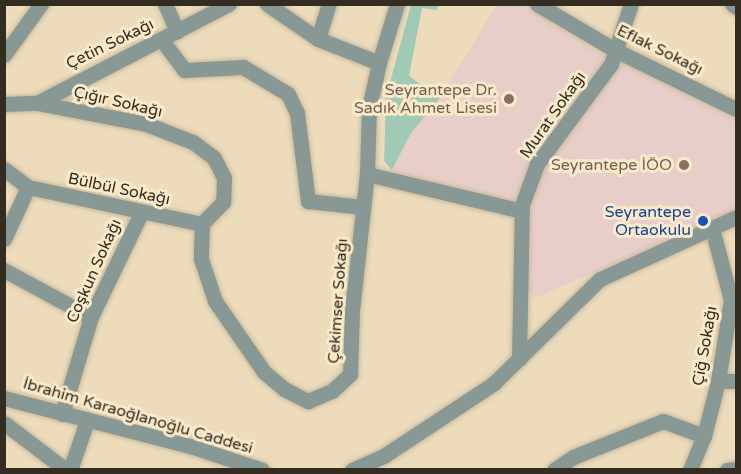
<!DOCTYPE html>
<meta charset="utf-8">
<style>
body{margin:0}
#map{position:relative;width:741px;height:474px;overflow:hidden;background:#eddcbc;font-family:"Varela Round",sans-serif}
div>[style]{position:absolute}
.education>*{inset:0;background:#e8cec8}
.green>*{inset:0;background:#a0cab5}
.roads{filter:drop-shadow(0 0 2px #c8b99d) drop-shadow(0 0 2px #c8b99d)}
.minor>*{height:15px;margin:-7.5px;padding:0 7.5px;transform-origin:7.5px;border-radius:7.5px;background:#889995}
.dots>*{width:16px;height:16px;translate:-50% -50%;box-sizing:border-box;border:3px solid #faeac9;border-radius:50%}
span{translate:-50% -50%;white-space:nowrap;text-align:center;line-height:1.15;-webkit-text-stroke:6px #faeac9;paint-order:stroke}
.street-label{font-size:16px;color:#332c20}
.education-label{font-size:16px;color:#785e54}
.right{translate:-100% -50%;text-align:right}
.transit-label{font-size:16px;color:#164399}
.frame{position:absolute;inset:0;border:6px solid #332c20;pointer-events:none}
</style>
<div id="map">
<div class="education">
<i style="clip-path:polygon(497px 5px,523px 5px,609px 59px,535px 159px,514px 203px,399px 176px,392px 170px,411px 133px,440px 97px)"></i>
<i style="clip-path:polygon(624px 61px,714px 104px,736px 121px,736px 211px,535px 298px,526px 288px,531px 210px,544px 168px)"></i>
</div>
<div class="green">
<i style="clip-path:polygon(411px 5px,439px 5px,437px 10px,422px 8px,409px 76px,440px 98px,411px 133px,392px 170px,384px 161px,386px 97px)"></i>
</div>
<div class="roads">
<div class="minor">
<i style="left:165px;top:4px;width:30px;rotate:66deg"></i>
<i style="left:267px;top:4px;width:62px;rotate:34.5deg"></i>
<i style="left:537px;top:4px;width:91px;rotate:30.5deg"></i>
<i style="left:615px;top:50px;width:135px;rotate:26deg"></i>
<i style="left:732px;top:4px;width:5px;rotate:37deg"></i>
<i style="left:161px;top:39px;width:39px;rotate:53deg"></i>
<i style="left:184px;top:70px;width:59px;rotate:-2.9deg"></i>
<i style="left:243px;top:67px;width:52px;rotate:31deg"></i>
<i style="left:288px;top:94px;width:21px;rotate:65deg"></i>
<i style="left:297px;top:113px;width:89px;rotate:82.9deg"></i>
<i style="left:308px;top:201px;width:55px;rotate:6.2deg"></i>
<i style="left:4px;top:55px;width:63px;rotate:-54deg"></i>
<i style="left:379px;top:63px;width:62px;rotate:-73deg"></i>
<i style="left:37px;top:103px;width:111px;rotate:10.9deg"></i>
<i style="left:146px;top:124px;width:50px;rotate:21deg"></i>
<i style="left:193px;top:142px;width:26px;rotate:37deg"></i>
<i style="left:214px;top:158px;width:22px;rotate:63deg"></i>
<i style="left:224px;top:178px;width:24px;rotate:92deg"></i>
<i style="left:223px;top:202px;width:30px;rotate:134deg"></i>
<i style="left:4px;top:104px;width:33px;rotate:-2deg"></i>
<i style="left:37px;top:103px;width:216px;rotate:-27.3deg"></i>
<i style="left:4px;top:169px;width:30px;rotate:37deg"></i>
<i style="left:28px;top:187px;width:178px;rotate:12deg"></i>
<i style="left:367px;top:174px;width:159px;rotate:13.4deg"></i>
<i style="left:202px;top:224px;width:35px;rotate:92deg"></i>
<i style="left:201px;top:259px;width:44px;rotate:71.6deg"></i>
<i style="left:215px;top:301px;width:86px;rotate:55.4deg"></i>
<i style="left:264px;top:372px;width:26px;rotate:40deg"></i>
<i style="left:284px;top:389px;width:27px;rotate:27deg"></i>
<i style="left:308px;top:401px;width:26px;rotate:-23deg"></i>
<i style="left:332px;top:391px;width:25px;rotate:-43deg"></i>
<i style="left:350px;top:374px;width:63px;rotate:-88.2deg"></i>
<i style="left:352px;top:311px;width:138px;rotate:-83.8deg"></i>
<i style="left:367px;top:174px;width:66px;rotate:-88.3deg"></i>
<i style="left:369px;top:108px;width:46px;rotate:-77.5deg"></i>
<i style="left:379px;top:63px;width:66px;rotate:-158.5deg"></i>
<i style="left:318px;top:39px;width:37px;rotate:-73deg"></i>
<i style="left:4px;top:239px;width:57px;rotate:-65.2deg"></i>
<i style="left:4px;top:270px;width:99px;rotate:28.4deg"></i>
<i style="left:519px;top:359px;width:154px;rotate:-88.9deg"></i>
<i style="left:522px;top:205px;width:44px;rotate:-69.9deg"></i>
<i style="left:537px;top:164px;width:124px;rotate:-53.5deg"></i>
<i style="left:611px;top:64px;width:63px;rotate:-71.6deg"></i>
<i style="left:718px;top:381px;width:18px"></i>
<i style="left:4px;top:398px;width:192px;rotate:14.5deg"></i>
<i style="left:190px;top:446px;width:76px;rotate:18.4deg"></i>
<i style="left:62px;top:414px;width:101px;rotate:-73.4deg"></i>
<i style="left:91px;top:317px;width:115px;rotate:-64.3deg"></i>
<i style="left:4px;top:423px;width:78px;rotate:37.2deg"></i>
<i style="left:70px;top:470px;width:52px;rotate:-70.9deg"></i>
<i style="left:352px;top:470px;width:36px;rotate:-24deg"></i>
<i style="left:385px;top:455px;width:131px;rotate:-33.4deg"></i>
<i style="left:494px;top:383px;width:148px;rotate:-44.5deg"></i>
<i style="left:600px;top:279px;width:149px;rotate:-24.5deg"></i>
<i style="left:554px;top:470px;width:23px;rotate:-34deg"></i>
<i style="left:573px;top:457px;width:97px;rotate:-21.8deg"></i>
<i style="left:663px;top:421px;width:44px;rotate:20.1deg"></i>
<i style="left:690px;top:470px;width:37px;rotate:-68deg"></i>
<i style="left:704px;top:436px;width:57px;rotate:-75.7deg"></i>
<i style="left:718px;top:381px;width:82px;rotate:-80.9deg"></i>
<i style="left:731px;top:300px;width:74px;rotate:-104.8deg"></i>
<i style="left:727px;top:470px;width:9px;rotate:-6deg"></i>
</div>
</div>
<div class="dots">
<i style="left:509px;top:99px;background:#8d6e63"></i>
<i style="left:684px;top:165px;background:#8d6e63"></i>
<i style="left:703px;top:221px;background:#1a4fb4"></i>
</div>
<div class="street-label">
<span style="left:110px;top:44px;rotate:-26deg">Çetin Sokağı</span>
<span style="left:660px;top:50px;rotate:26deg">Eflak Sokağı</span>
<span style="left:118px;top:102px;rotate:13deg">Çığır Sokağı</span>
<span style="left:553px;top:115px;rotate:-55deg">Murat Sokağı</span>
<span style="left:119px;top:189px;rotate:12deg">Bülbül Sokağı</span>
<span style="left:94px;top:271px;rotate:-66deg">Coşkun Sokağı</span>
<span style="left:338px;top:301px;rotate:-86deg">Çekimser Sokağı</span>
<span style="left:705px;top:346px;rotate:-80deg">Çiğ Sokağı</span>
<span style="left:138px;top:416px;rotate:16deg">İbrahim Karaoğlanoğlu Caddesi</span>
</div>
<div class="education-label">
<span class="right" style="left:497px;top:99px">Seyrantepe Dr.<br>Sadık Ahmet Lisesi</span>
<span class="right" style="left:672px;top:165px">Seyrantepe İÖO</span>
</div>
<div class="transit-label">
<span class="right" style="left:691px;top:221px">Seyrantepe<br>Ortaokulu</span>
</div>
<div class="frame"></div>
</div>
